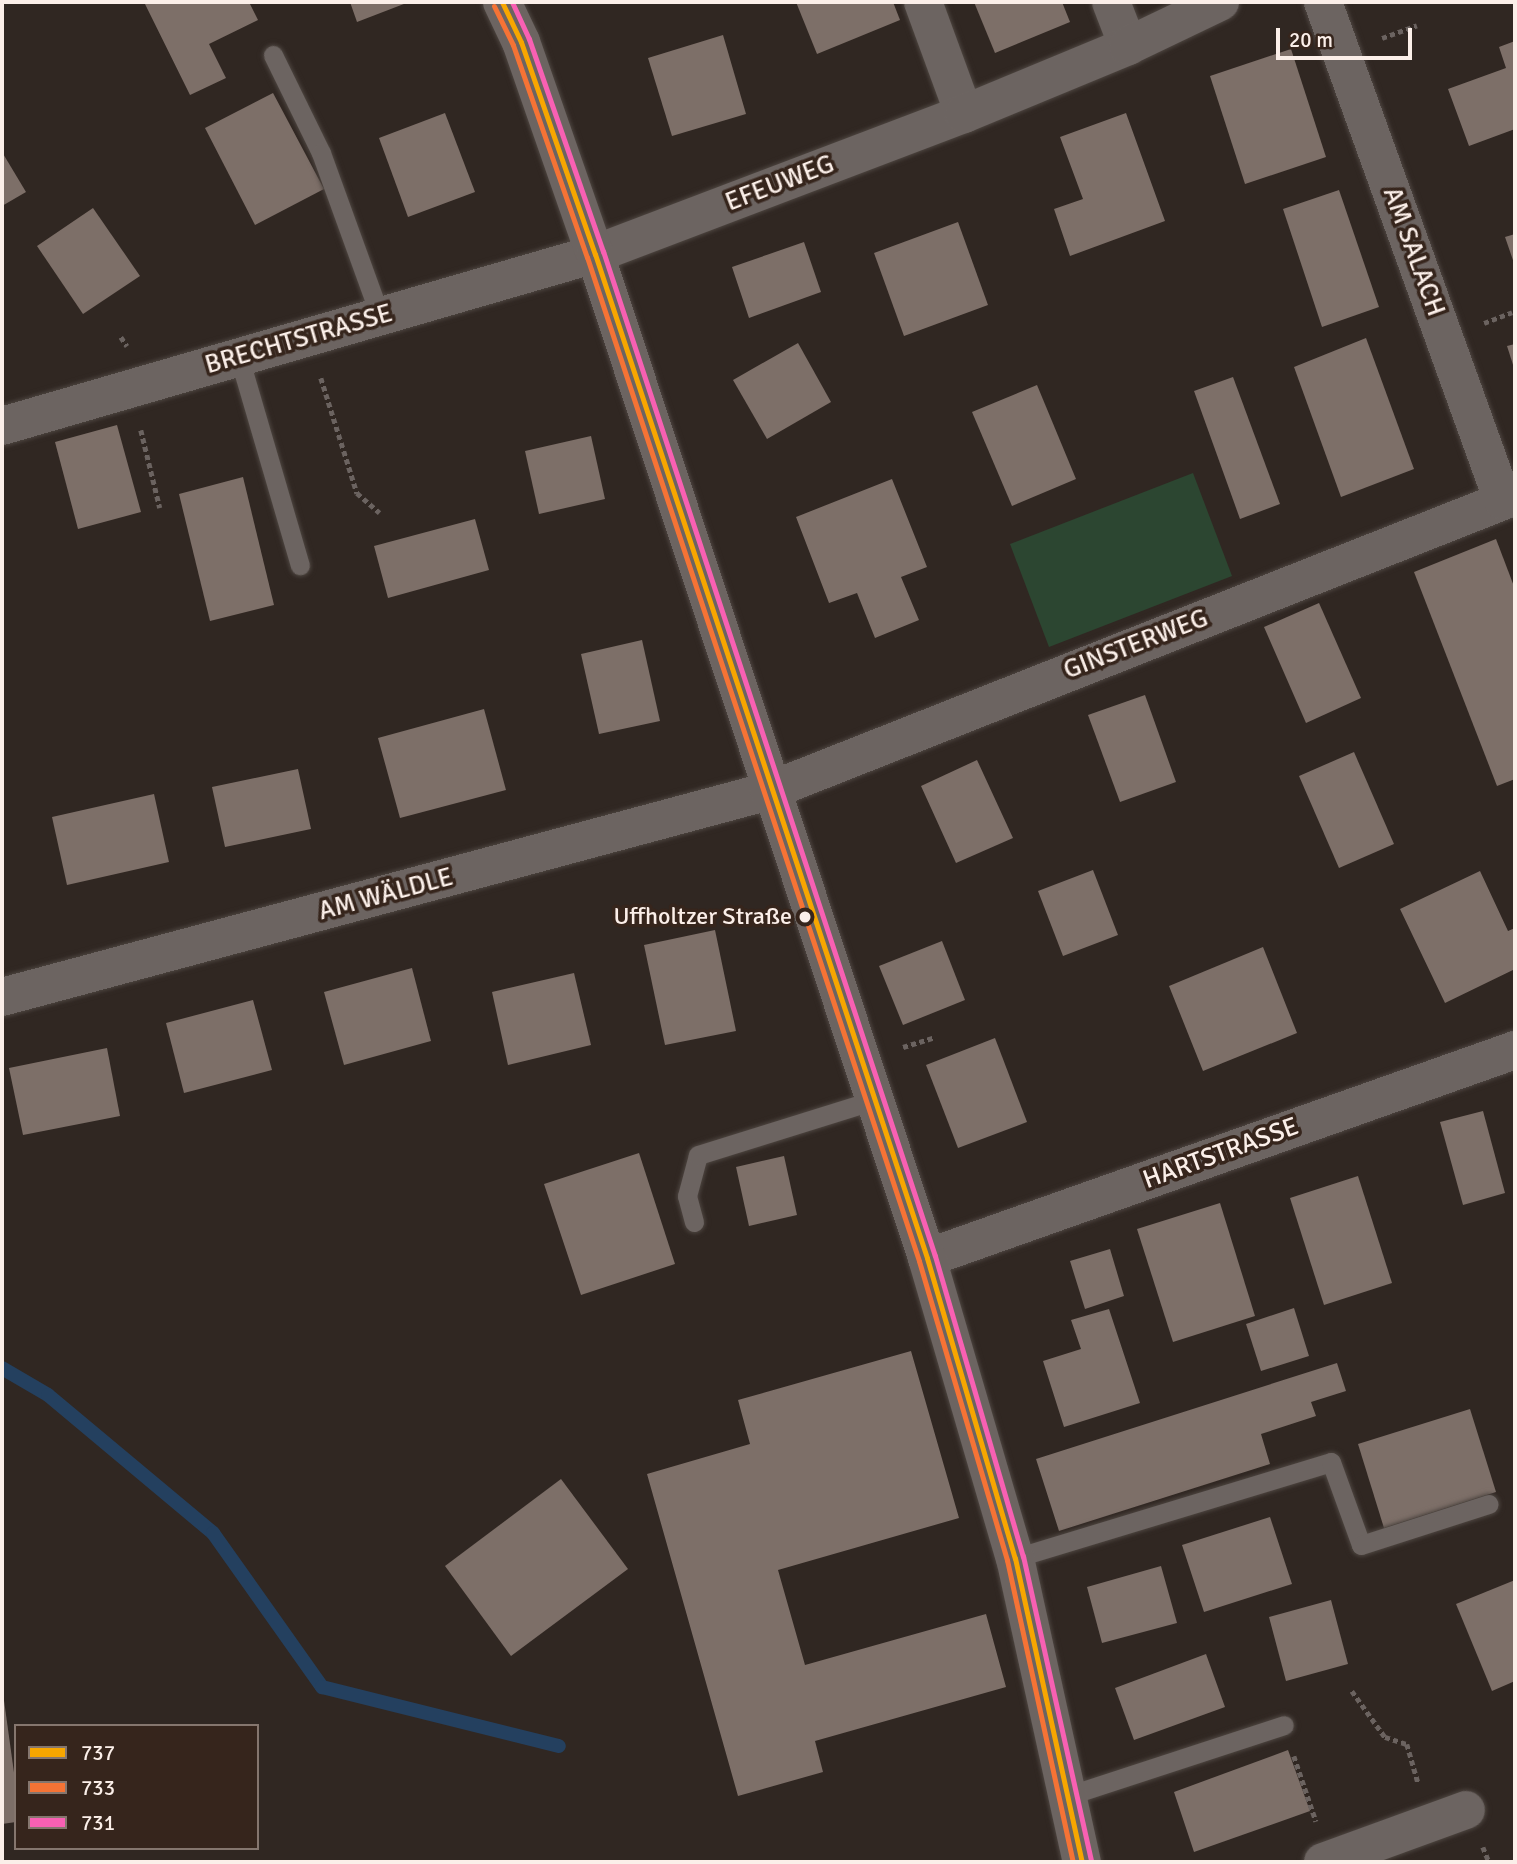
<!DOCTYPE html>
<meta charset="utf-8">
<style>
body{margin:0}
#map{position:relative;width:1517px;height:1864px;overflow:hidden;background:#302722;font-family:Signika,sans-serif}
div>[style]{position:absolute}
.green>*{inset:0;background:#2c4631}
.stream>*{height:14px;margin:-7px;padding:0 7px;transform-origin:7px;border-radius:7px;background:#24405f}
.building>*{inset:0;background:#7d6f68}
.path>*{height:4.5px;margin-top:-2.25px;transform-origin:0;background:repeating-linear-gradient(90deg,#6b6360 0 5px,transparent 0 8.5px)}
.roads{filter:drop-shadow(0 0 2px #4d4540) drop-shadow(0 0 2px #4d4540)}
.service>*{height:19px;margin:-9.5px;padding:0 9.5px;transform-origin:9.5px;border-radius:9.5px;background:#6c6461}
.minor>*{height:38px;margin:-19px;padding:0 19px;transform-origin:19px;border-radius:19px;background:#6c6461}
.tertiary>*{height:38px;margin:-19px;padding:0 19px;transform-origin:19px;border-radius:19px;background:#6c6461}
.bus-1>*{height:5px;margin:-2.5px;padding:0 2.5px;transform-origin:2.5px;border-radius:2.5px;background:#f7a600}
.bus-2>*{height:5px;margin:-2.5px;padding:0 2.5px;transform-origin:2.5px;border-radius:2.5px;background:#f57335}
.bus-3>*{height:5px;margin:-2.5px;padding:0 2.5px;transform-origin:2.5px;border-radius:2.5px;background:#f860b3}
.dots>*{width:19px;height:19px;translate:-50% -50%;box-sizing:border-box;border:4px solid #36251c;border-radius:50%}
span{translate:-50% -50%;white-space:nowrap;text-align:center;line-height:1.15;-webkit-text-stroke:7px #36251c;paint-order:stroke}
.bus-label{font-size:24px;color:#fbefe9}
.right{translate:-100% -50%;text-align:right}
.street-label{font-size:26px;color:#fbefe9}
.frame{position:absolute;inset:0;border:4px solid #fbefe9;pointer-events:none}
.legend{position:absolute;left:14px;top:1724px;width:245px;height:126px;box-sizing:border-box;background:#36251c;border:2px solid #85766e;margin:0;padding:9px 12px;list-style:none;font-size:21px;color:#fbefe9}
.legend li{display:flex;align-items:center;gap:14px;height:35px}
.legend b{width:35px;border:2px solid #85766e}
.scale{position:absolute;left:1276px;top:28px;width:136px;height:32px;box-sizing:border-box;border:4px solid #fbefe9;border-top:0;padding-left:9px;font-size:21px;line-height:24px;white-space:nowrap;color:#fbefe9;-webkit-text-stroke:5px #36251c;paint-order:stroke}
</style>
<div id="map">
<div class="green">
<i style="clip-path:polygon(1193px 473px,1232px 576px,1049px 647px,1010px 544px)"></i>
</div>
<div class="stream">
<i style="left:2px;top:1368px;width:53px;rotate:30.4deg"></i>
<i style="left:48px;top:1395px;width:215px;rotate:39.9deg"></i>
<i style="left:213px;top:1533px;width:189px;rotate:54.7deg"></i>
<i style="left:322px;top:1687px;width:244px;rotate:14deg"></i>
</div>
<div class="building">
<i style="clip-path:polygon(144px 2px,249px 2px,258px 20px,209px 44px,226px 78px,190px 95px)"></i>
<i style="clip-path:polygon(350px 2px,409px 2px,357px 22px)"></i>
<i style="clip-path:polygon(796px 2px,893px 2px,900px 20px,817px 54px)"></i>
<i style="clip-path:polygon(974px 2px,1062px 2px,1070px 22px,995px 53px)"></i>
<i style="clip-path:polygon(723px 35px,746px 114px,672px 136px,648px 58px)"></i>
<i style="clip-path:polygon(1515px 41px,1515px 129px,1469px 146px,1448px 89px,1506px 68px,1499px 47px)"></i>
<i style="clip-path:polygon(1291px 49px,1326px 157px,1245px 184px,1210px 76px)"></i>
<i style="clip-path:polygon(273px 93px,324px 189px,255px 225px,205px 128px)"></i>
<i style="clip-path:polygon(445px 113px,475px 192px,408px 217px,379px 138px)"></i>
<i style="clip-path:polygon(1126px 113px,1165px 221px,1070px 256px,1054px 209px,1083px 199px,1060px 137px)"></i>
<i style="clip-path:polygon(2px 152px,26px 192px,2px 206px)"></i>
<i style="clip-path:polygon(1339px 190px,1379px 307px,1322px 327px,1283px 209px)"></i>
<i style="clip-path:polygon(93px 208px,140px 276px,83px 314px,37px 246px)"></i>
<i style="clip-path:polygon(958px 222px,988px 305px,904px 336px,874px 253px)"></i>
<i style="clip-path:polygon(1515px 234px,1515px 266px,1505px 237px)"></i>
<i style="clip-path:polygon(804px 242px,821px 292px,749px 318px,732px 267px)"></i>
<i style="clip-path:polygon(1366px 338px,1414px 469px,1341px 497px,1294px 367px)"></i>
<i style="clip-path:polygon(798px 343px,831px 402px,767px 439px,733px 380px)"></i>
<i style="clip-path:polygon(1515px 344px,1515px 371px,1507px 346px)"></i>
<i style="clip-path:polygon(1233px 377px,1280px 504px,1240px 519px,1194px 391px)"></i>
<i style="clip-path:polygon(1037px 385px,1076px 479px,1012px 506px,972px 412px)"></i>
<i style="clip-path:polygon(117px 425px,141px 512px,78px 529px,55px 442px)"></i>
<i style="clip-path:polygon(591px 436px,605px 499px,539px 514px,525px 451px)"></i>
<i style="clip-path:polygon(243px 477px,274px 605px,210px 621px,179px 494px)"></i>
<i style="clip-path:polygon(892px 479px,927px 567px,901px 577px,919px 620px,875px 638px,857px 593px,829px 603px,796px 517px)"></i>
<i style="clip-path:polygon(475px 519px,489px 570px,388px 598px,374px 546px)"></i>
<i style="clip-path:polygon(1496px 539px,1515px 589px,1515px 779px,1497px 786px,1414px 572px)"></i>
<i style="clip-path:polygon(1319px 603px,1361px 698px,1306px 723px,1264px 627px)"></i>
<i style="clip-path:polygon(642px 640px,660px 721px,599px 734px,581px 654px)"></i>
<i style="clip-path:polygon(1145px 695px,1176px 782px,1120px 802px,1088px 715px)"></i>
<i style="clip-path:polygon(484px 709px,506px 790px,400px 818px,378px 738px)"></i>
<i style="clip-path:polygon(1354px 752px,1394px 844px,1339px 868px,1299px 776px)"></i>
<i style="clip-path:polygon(977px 760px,1013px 838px,956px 863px,921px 786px)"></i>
<i style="clip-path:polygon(298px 769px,311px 829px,225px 847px,212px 787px)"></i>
<i style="clip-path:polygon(154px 794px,169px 862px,67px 885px,52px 817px)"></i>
<i style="clip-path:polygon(1093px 870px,1118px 935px,1063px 956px,1038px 891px)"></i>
<i style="clip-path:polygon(1480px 871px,1508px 931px,1515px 928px,1515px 969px,1445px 1003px,1400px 909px)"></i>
<i style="clip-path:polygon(715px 930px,736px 1031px,665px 1045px,644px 945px)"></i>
<i style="clip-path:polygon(942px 941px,965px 1000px,903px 1025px,879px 966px)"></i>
<i style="clip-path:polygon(1263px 947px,1297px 1033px,1203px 1071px,1169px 986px)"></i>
<i style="clip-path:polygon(412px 968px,431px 1041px,344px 1065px,324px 992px)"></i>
<i style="clip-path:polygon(574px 973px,591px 1045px,508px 1065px,492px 992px)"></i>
<i style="clip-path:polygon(253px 1000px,272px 1070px,184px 1093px,166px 1023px)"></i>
<i style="clip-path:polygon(995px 1038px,1027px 1122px,958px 1148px,926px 1065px)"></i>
<i style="clip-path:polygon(107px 1048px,120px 1116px,23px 1135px,9px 1068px)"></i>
<i style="clip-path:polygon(1483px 1111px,1505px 1193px,1463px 1205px,1440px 1122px)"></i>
<i style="clip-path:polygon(639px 1153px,675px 1264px,581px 1295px,544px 1184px)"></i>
<i style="clip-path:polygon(784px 1156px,797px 1215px,749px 1226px,736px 1167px)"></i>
<i style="clip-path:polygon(1358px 1176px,1392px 1283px,1324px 1305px,1290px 1198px)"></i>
<i style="clip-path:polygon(1220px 1203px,1255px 1316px,1173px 1342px,1137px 1229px)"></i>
<i style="clip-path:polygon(1110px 1249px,1124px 1296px,1085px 1309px,1070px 1261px)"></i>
<i style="clip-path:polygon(1294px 1308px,1309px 1356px,1261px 1371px,1246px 1324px)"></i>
<i style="clip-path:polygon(1109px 1309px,1140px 1403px,1064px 1427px,1043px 1361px,1081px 1349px,1071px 1320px)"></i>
<i style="clip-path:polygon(911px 1351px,959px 1518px,778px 1570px,805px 1665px,986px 1614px,1006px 1687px,815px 1741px,823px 1772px,738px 1796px,647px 1474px,750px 1444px,738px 1400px)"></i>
<i style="clip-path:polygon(1337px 1363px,1346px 1391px,1311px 1402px,1316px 1416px,1261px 1434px,1270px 1464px,1059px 1531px,1036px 1459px)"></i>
<i style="clip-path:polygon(1470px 1409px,1496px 1492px,1384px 1528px,1358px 1444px)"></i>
<i style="clip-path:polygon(561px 1479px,628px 1569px,511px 1656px,445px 1566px)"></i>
<i style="clip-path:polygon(1270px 1517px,1292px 1584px,1204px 1612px,1182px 1545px)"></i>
<i style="clip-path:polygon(1161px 1566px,1177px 1623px,1102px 1643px,1087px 1587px)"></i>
<i style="clip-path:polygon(1515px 1580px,1515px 1681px,1492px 1691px,1456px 1604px)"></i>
<i style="clip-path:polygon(1331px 1600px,1348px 1664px,1286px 1681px,1269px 1617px)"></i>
<i style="clip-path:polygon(1206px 1654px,1225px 1707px,1134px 1740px,1115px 1688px)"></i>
<i style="clip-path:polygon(2px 1686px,16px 1787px,16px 1822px,2px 1824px)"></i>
<i style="clip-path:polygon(1288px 1750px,1310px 1811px,1194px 1852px,1174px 1792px)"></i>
</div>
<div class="path">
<i style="left:1382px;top:38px;width:37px;rotate:-20deg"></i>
<i style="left:1484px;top:323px;width:30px;rotate:-21deg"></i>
<i style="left:121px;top:337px;width:11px;rotate:56deg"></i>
<i style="left:321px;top:378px;width:121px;rotate:72.6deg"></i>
<i style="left:357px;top:493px;width:30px;rotate:41deg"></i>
<i style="left:141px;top:430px;width:80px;rotate:76.3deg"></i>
<i style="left:903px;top:1047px;width:31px;rotate:-17deg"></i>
<i style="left:1352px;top:1691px;width:57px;rotate:54.3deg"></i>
<i style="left:1385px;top:1737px;width:23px;rotate:18deg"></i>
<i style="left:1407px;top:1744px;width:40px;rotate:74deg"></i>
<i style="left:1294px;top:1756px;width:69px;rotate:71.3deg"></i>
<i style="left:1483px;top:1847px;width:16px;rotate:68deg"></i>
</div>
<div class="roads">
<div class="service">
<i style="left:273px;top:55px;width:109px;rotate:63.9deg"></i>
<i style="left:321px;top:153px;width:173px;rotate:70.1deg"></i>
<i style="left:239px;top:357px;width:217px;rotate:73.7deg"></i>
<i style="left:694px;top:1222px;width:27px;rotate:-105deg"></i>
<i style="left:687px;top:1196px;width:42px;rotate:-75deg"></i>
<i style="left:698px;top:1155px;width:185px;rotate:-17.3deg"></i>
<i style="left:1015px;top:1558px;width:330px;rotate:-16.9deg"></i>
<i style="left:1331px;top:1462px;width:88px;rotate:70.1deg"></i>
<i style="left:1361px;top:1545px;width:134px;rotate:-17.8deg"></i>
<i style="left:1067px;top:1796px;width:228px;rotate:-18.1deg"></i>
</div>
<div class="minor">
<i style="left:923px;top:2px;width:119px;rotate:69.9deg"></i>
<i style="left:1111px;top:2px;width:47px;rotate:68.9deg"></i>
<i style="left:2px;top:426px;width:617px;rotate:-16.17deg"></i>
<i style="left:595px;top:254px;width:395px;rotate:-20.8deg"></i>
<i style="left:964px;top:114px;width:178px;rotate:-22.5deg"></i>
<i style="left:1128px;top:46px;width:102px;rotate:-25.6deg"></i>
<i style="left:2px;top:997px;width:794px;rotate:-15.03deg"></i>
<i style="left:769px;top:791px;width:789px;rotate:-21.56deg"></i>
<i style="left:1503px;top:501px;width:530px;rotate:-109.84deg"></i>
<i style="left:927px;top:1258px;width:624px;rotate:-19.48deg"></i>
<i style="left:1323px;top:1862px;width:152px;rotate:-20deg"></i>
</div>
<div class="tertiary">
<i style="left:502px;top:2px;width:44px;rotate:64.6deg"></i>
<i style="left:521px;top:42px;width:225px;rotate:70.8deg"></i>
<i style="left:595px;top:254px;width:1057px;rotate:71.7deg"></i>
<i style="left:927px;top:1258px;width:313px;rotate:73.7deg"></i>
<i style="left:1015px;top:1558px;width:311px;rotate:77.6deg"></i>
</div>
</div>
<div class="bus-1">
<i style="left:502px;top:2px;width:44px;rotate:64.6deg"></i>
<i style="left:521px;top:42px;width:225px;rotate:70.8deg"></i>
<i style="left:595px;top:254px;width:1057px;rotate:71.7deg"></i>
<i style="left:927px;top:1258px;width:313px;rotate:73.7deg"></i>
<i style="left:1015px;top:1558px;width:311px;rotate:77.6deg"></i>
</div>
<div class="bus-2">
<i style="left:494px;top:6px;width:43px;rotate:64deg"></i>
<i style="left:513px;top:45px;width:225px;rotate:70.8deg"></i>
<i style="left:587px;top:257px;width:1057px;rotate:71.7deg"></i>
<i style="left:919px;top:1261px;width:312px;rotate:73.6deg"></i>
<i style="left:1007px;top:1560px;width:309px;rotate:77.7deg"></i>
</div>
<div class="bus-3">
<i style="left:512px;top:2px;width:41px;rotate:65.3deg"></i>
<i style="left:529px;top:39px;width:225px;rotate:70.8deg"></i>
<i style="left:603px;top:251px;width:1058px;rotate:71.72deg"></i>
<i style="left:935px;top:1256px;width:313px;rotate:73.7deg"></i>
<i style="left:1023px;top:1556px;width:312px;rotate:77.4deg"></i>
</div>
<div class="dots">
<i style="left:805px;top:917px;background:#fbefe9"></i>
</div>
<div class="bus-label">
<span class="right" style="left:792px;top:917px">Uffholtzer Straße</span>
</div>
<div class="street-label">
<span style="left:780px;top:184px;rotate:-21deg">EFEUWEG</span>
<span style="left:1413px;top:252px;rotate:70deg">AM SALACH</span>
<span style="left:299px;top:340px;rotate:-16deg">BRECHTSTRASSE</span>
<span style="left:1136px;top:645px;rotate:-21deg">GINSTERWEG</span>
<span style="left:386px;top:895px;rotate:-15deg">AM WÄLDLE</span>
<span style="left:1221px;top:1154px;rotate:-20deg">HARTSTRASSE</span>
</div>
<div class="frame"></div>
<ul class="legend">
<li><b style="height:9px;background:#f7a600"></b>737</li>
<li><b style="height:9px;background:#f57335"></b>733</li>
<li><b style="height:9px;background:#f860b3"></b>731</li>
</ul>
<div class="scale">20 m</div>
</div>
